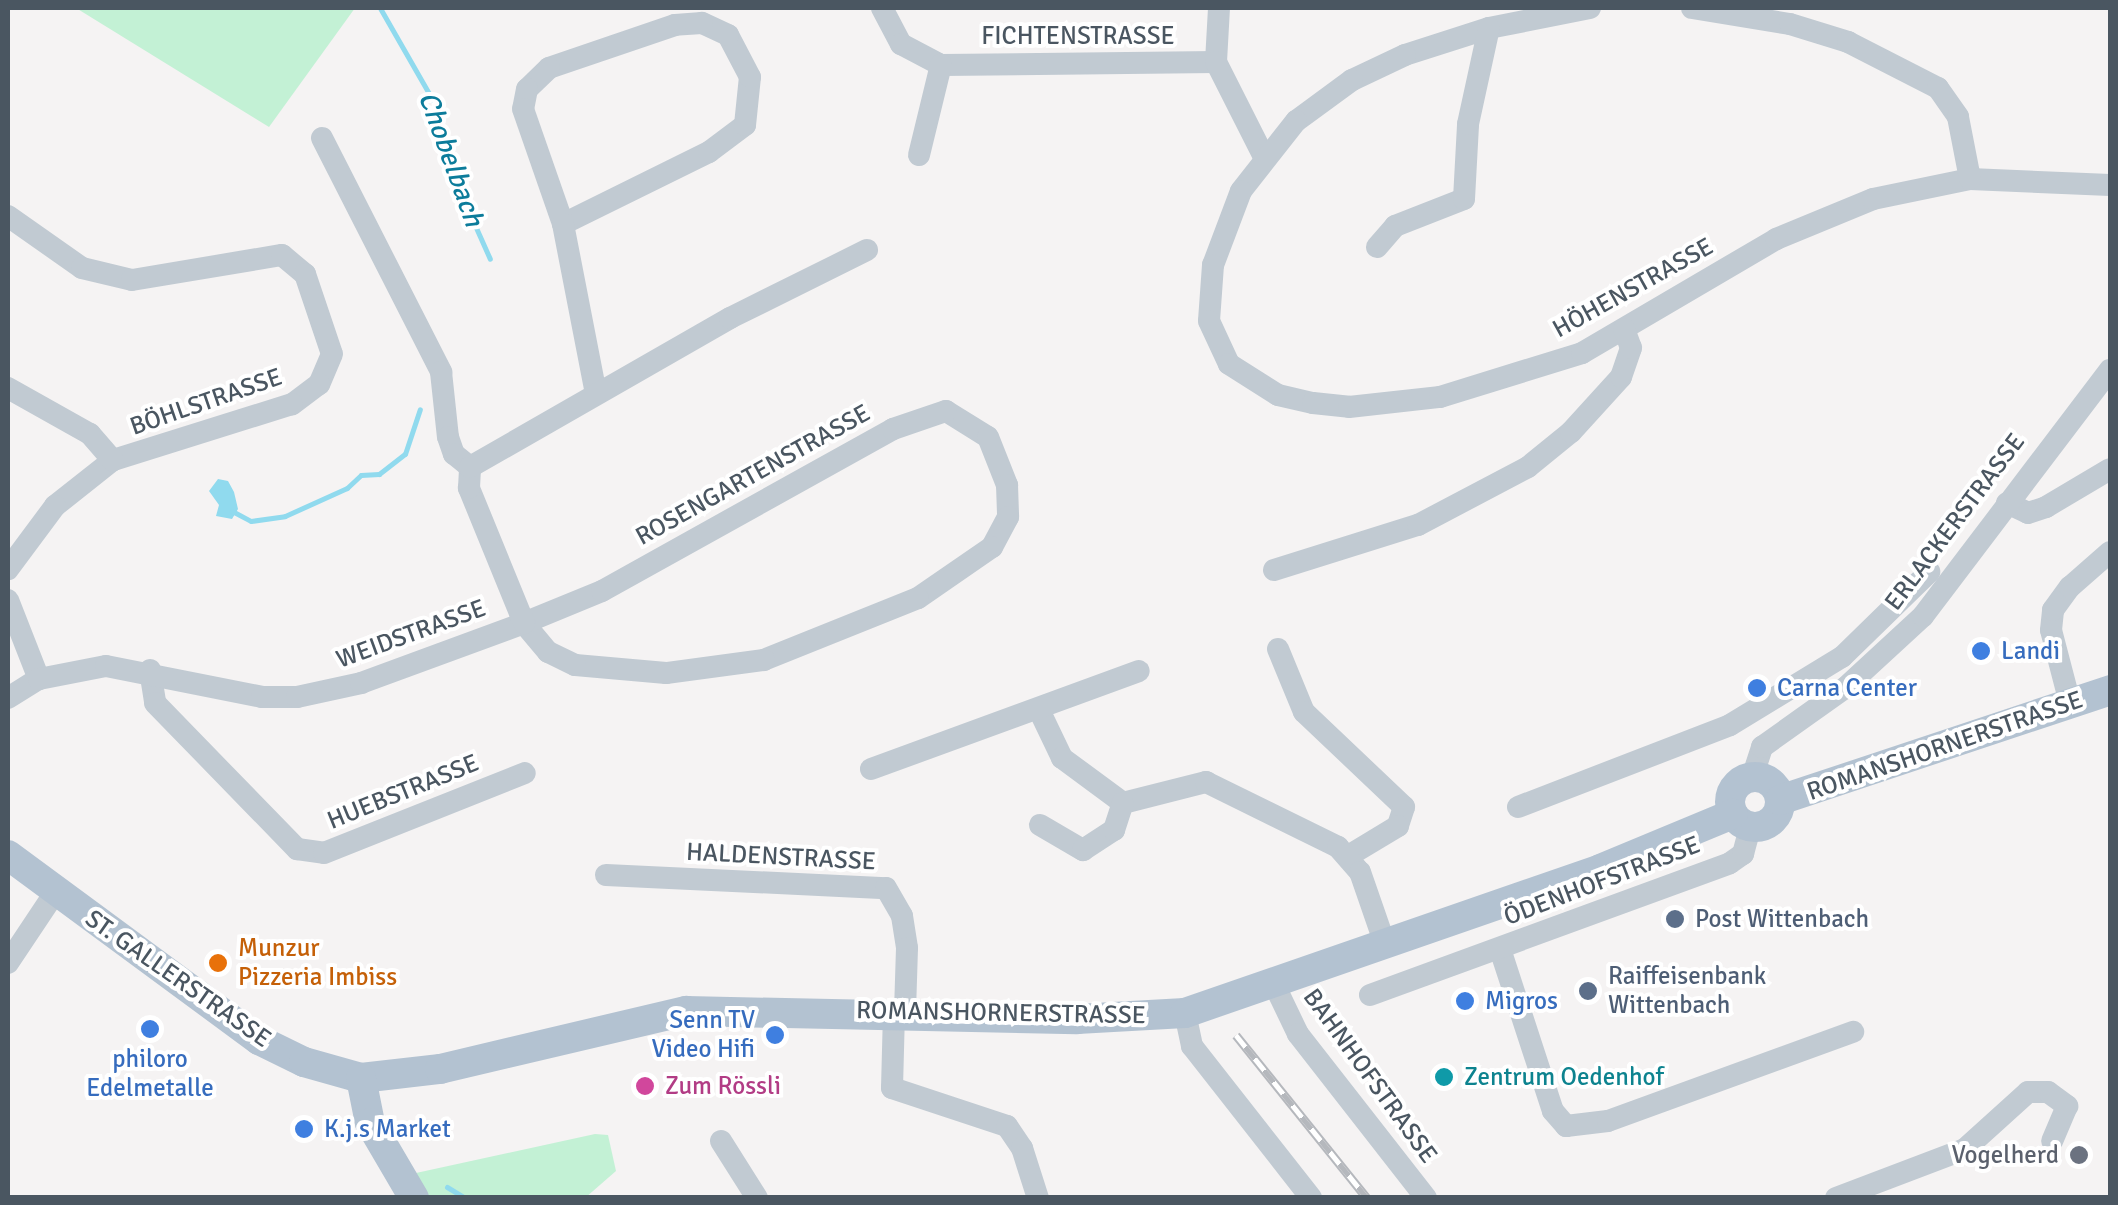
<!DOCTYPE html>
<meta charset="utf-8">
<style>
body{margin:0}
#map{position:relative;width:2118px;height:1205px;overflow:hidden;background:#f5f3f3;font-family:Signika,sans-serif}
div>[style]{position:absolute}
.green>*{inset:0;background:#c3f1d5}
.water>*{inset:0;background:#90daee}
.stream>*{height:5px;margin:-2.5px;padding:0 2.5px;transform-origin:2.5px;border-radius:2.5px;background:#90daee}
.minor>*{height:22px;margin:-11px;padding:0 11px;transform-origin:11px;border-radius:11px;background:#c1cad2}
.major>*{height:30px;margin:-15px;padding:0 15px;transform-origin:15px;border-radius:15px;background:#b3c2d1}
.major>.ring{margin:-15px;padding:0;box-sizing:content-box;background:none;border:30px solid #b3c2d1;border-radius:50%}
.rail>*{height:9px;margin-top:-4.5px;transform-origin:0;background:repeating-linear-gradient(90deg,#fff 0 15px,#b5b8bd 0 30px);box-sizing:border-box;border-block:2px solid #b5b8bd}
.dots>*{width:28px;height:28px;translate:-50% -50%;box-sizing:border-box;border:5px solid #fff;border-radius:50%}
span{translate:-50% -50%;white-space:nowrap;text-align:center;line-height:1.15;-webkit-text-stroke:8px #fff;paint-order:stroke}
.street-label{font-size:25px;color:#4a5661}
.shop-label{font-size:25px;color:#366cbe}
.left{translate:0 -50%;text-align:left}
.right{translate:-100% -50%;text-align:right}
.service-label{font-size:25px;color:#4e5e75}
.food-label{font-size:25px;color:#c56008}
.culture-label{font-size:25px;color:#0d838f}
.hotel-label{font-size:25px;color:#b23c85}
.worship-label{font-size:25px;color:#5b616d}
.water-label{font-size:28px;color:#0c7c9b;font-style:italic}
.frame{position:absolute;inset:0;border:10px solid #4a5661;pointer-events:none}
</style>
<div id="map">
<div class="green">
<i style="clip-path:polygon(76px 8px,355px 8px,269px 127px)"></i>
<i style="clip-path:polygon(595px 1134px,608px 1135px,616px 1171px,585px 1198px,426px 1197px,416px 1173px)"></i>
</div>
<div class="water">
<i style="clip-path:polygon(218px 479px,228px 481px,234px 492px,238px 509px,232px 519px,216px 516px,219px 505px,209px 491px)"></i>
</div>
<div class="stream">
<i style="left:380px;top:8px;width:119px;rotate:60.2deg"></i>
<i style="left:439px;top:111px;width:38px;rotate:87deg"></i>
<i style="left:441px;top:149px;width:120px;rotate:66deg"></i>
<i style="left:232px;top:511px;width:21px;rotate:28deg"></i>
<i style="left:251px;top:521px;width:34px;rotate:-8deg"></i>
<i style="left:285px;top:516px;width:68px;rotate:-24.3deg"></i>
<i style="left:347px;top:488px;width:19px;rotate:-43deg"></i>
<i style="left:361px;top:475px;width:18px;rotate:-3deg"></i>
<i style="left:379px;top:474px;width:33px;rotate:-38deg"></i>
<i style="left:405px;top:454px;width:47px;rotate:-71.6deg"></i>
<i style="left:447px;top:1187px;width:21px;rotate:31deg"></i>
<i style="left:523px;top:1198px;width:1px"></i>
</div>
<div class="minor">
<i style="left:882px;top:8px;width:41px;rotate:62.2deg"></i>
<i style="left:901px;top:44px;width:45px;rotate:27.7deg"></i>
<i style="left:941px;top:65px;width:275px;rotate:-0.6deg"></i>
<i style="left:1219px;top:8px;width:54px;rotate:93.2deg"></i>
<i style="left:1216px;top:62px;width:104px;rotate:63.2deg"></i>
<i style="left:1590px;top:8px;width:103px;rotate:168.8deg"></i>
<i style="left:1489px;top:28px;width:88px;rotate:162.2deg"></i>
<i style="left:1405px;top:55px;width:59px;rotate:154.7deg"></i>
<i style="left:1352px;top:80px;width:69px;rotate:143.8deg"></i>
<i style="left:1296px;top:121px;width:89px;rotate:128.2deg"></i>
<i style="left:1241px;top:191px;width:79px;rotate:110.7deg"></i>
<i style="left:1213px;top:265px;width:56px;rotate:94.1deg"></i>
<i style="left:1209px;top:321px;width:47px;rotate:65.1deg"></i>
<i style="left:1229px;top:364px;width:58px;rotate:32.3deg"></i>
<i style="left:1278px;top:395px;width:36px;rotate:13deg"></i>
<i style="left:1313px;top:403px;width:36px;rotate:6deg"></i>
<i style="left:1349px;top:407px;width:92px;rotate:-6.3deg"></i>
<i style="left:1440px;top:397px;width:149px;rotate:-17.2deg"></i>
<i style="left:1582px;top:353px;width:225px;rotate:-30.4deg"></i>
<i style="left:1776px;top:239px;width:105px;rotate:-22.4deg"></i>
<i style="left:1873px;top:199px;width:99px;rotate:-11.7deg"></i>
<i style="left:1970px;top:179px;width:140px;rotate:2.5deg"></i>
<i style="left:1692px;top:8px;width:99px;rotate:9.3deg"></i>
<i style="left:1790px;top:24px;width:61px;rotate:17.2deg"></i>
<i style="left:1848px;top:42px;width:101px;rotate:27.1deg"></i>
<i style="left:1938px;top:88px;width:35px;rotate:55deg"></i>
<i style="left:1958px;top:117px;width:63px;rotate:79deg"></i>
<i style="left:322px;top:138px;width:263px;rotate:63deg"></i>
<i style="left:441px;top:372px;width:65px;rotate:83.9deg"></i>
<i style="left:448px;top:437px;width:18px;rotate:71deg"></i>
<i style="left:454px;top:454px;width:21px;rotate:39deg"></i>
<i style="left:919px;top:155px;width:93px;rotate:-76.3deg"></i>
<i style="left:8px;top:216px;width:90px;rotate:35.1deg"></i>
<i style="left:82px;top:268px;width:51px;rotate:13.5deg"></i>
<i style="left:132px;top:280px;width:152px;rotate:-9.5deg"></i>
<i style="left:282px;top:255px;width:30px;rotate:40deg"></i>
<i style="left:305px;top:274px;width:84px;rotate:71.4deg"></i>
<i style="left:332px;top:354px;width:33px;rotate:113deg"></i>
<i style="left:319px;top:384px;width:34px;rotate:143deg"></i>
<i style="left:292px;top:404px;width:188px;rotate:162.6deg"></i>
<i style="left:113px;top:460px;width:74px;rotate:141.6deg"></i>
<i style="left:55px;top:506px;width:79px;rotate:126.7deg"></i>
<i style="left:563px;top:224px;width:163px;rotate:-26.3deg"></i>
<i style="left:709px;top:152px;width:45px;rotate:-36.9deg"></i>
<i style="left:745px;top:125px;width:48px;rotate:-84.1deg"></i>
<i style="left:750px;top:77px;width:47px;rotate:-117.6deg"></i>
<i style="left:728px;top:35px;width:29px;rotate:-155deg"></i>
<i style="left:702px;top:23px;width:27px;rotate:176deg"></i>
<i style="left:675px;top:25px;width:133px;rotate:161.2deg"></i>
<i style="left:549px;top:68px;width:30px;rotate:136deg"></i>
<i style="left:527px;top:89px;width:20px;rotate:101deg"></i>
<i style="left:523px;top:109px;width:122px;rotate:70.8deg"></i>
<i style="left:563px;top:224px;width:173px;rotate:79deg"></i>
<i style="left:1377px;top:247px;width:28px;rotate:-49deg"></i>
<i style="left:1395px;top:226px;width:74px;rotate:-21.4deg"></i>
<i style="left:1464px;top:199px;width:75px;rotate:-86.9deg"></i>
<i style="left:1468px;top:124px;width:98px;rotate:-77.7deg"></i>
<i style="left:8px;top:388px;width:94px;rotate:29.3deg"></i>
<i style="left:90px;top:434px;width:35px;rotate:49deg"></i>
<i style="left:946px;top:411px;width:49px;rotate:31.8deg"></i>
<i style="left:988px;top:437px;width:52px;rotate:68.4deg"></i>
<i style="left:1007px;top:485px;width:32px;rotate:88deg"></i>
<i style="left:1008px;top:517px;width:34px;rotate:118deg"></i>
<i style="left:992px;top:547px;width:90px;rotate:145.4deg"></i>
<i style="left:918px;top:598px;width:166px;rotate:158.1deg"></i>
<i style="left:764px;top:660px;width:99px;rotate:172.4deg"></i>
<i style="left:666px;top:673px;width:91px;rotate:-175deg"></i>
<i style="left:575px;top:665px;width:30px;rotate:-154deg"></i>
<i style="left:548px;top:652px;width:38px;rotate:-130deg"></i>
<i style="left:524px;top:623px;width:84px;rotate:-22.3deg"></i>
<i style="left:602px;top:591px;width:333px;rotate:-29.1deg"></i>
<i style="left:893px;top:429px;width:56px;rotate:-18.8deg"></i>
<i style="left:2007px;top:503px;width:23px;rotate:25deg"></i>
<i style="left:2028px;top:513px;width:19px;rotate:-18deg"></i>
<i style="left:2046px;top:507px;width:74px;rotate:-30.7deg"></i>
<i style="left:1274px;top:570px;width:151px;rotate:-17.4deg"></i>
<i style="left:1418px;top:525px;width:124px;rotate:-27.8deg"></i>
<i style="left:1528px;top:467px;width:55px;rotate:-39.1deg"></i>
<i style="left:1571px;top:432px;width:74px;rotate:-47.7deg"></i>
<i style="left:1621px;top:377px;width:31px;rotate:-71deg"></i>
<i style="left:1631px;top:348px;width:20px;rotate:-110deg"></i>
<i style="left:8px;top:600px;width:85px;rotate:68.6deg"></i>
<i style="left:1278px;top:649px;width:68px;rotate:67.6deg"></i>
<i style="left:1304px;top:712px;width:138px;rotate:43.5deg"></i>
<i style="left:1404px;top:807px;width:20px;rotate:108deg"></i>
<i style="left:1398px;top:826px;width:56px;rotate:148.9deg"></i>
<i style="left:150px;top:670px;width:33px;rotate:81deg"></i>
<i style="left:155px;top:703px;width:204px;rotate:45.8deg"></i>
<i style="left:297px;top:849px;width:27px;rotate:8deg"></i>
<i style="left:324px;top:853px;width:216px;rotate:-21.7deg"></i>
<i style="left:8px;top:698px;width:36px;rotate:-32deg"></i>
<i style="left:39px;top:679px;width:68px;rotate:-11deg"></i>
<i style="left:106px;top:666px;width:159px;rotate:11.2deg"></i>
<i style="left:262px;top:697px;width:35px"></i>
<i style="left:297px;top:697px;width:66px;rotate:-12.3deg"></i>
<i style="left:361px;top:683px;width:174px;rotate:-20.2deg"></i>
<i style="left:524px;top:623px;width:146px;rotate:-112.2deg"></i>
<i style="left:469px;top:488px;width:21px;rotate:-87deg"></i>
<i style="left:470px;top:467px;width:300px;rotate:-29.8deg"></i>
<i style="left:730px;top:318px;width:153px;rotate:-26.4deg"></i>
<i style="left:2070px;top:703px;width:75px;rotate:-104.6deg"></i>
<i style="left:2051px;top:630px;width:20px;rotate:-84deg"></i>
<i style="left:2053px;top:610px;width:29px;rotate:-54deg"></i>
<i style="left:2070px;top:587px;width:53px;rotate:-41.2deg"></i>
<i style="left:1040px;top:712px;width:51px;rotate:64.4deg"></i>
<i style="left:1062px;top:758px;width:76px;rotate:36.4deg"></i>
<i style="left:1123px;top:803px;width:86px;rotate:-14.2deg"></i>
<i style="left:1206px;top:782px;width:147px;rotate:26.2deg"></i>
<i style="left:1338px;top:847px;width:33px;rotate:49deg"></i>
<i style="left:1360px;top:872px;width:79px;rotate:70.9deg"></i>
<i style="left:871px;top:769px;width:285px;rotate:-20.1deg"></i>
<i style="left:1752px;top:778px;width:33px;rotate:-72deg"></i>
<i style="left:1762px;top:747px;width:103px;rotate:-35.5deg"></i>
<i style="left:1846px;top:687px;width:105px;rotate:-42.7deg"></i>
<i style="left:1923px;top:616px;width:309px;rotate:-52.8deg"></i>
<i style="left:1518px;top:807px;width:227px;rotate:-21.1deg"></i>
<i style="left:1730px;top:725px;width:131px;rotate:-31.3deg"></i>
<i style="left:1842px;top:657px;width:122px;rotate:-44.3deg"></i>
<i style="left:1040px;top:825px;width:50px;rotate:30.2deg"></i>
<i style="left:1083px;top:850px;width:37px;rotate:-33deg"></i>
<i style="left:1114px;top:830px;width:28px;rotate:-72deg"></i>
<i style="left:606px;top:875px;width:280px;rotate:2.7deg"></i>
<i style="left:886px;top:888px;width:32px;rotate:60deg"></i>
<i style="left:902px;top:916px;width:32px;rotate:81deg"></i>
<i style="left:907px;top:948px;width:65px;rotate:91.8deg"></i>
<i style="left:1500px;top:949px;width:170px;rotate:71.9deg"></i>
<i style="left:1553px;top:1111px;width:20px;rotate:49deg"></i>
<i style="left:1566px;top:1126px;width:42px;rotate:-6.8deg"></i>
<i style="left:1608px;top:1121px;width:261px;rotate:-20deg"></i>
<i style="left:8px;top:963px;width:87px;rotate:-56.3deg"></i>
<i style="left:1275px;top:986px;width:53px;rotate:64.4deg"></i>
<i style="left:1298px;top:1034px;width:208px;rotate:52deg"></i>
<i style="left:1370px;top:995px;width:383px;rotate:-20.1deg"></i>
<i style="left:1730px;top:863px;width:16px;rotate:-35deg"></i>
<i style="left:1743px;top:854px;width:28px;rotate:-75deg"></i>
<i style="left:894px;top:1012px;width:76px;rotate:91.5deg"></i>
<i style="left:892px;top:1088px;width:121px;rotate:18.3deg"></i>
<i style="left:1007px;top:1126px;width:27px;rotate:56deg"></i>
<i style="left:1022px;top:1148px;width:52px;rotate:72.3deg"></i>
<i style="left:1185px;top:1013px;width:34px;rotate:78deg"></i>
<i style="left:1192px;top:1046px;width:193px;rotate:51.9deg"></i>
<i style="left:721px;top:1141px;width:67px;rotate:57.7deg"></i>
<i style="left:1836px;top:1198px;width:138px;rotate:-20.8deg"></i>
<i style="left:1965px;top:1149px;width:85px;rotate:-42.1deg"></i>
<i style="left:2028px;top:1092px;width:20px"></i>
<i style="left:2048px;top:1092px;width:24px;rotate:36deg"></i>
<i style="left:2067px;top:1106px;width:38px;rotate:113deg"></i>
</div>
<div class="major">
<i class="ring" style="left:1730px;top:777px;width:20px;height:20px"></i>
<i style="left:1780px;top:800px;width:348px;rotate:-18.4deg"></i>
<i style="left:8px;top:855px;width:312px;rotate:36.4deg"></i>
<i style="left:259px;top:1040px;width:50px;rotate:26.1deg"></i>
<i style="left:304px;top:1062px;width:59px;rotate:15.7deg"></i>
<i style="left:361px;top:1078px;width:80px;rotate:-6.5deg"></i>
<i style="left:440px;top:1069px;width:253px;rotate:-13.3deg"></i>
<i style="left:686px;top:1011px;width:391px;rotate:1.2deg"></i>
<i style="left:1077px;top:1019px;width:108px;rotate:-3.2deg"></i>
<i style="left:1185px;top:1013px;width:439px;rotate:-19.1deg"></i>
<i style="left:1600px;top:869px;width:144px;rotate:-22.5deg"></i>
<i style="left:361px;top:1078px;width:46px;rotate:78.7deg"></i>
<i style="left:370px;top:1123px;width:87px;rotate:59.6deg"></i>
</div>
<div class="rail">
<i style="left:1236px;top:1035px;width:209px;rotate:51.2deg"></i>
</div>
<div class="dots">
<i style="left:1981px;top:651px;background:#3f7fe0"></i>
<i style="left:1757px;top:688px;background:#3f7fe0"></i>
<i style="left:1675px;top:919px;background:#5c6f8a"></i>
<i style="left:218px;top:963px;background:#e8710a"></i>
<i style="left:1588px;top:991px;background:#5c6f8a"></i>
<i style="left:1465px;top:1001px;background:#3f7fe0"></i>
<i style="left:150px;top:1029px;background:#3f7fe0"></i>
<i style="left:775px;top:1035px;background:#3f7fe0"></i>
<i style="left:1444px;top:1077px;background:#0f9aa8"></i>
<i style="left:645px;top:1086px;background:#d1479c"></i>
<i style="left:304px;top:1129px;background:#3f7fe0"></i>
<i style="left:2079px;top:1155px;background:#6b7280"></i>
</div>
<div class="street-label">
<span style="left:1078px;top:36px">FICHTENSTRASSE</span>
<span style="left:1633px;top:288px;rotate:-29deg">HÖHENSTRASSE</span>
<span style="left:206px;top:402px;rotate:-19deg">BÖHLSTRASSE</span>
<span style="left:753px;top:475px;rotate:-29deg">ROSENGARTENSTRASSE</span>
<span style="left:1955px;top:522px;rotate:-53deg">ERLACKERSTRASSE</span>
<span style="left:411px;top:634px;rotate:-20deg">WEIDSTRASSE</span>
<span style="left:1945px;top:746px;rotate:-19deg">ROMANSHORNERSTRASSE</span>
<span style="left:403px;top:792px;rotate:-22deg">HUEBSTRASSE</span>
<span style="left:781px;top:857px;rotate:3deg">HALDENSTRASSE</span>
<span style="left:1602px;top:881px;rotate:-21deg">ÖDENHOFSTRASSE</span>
<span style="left:178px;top:979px;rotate:35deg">ST. GALLERSTRASSE</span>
<span style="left:1001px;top:1013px;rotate:1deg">ROMANSHORNERSTRASSE</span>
<span style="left:1370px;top:1076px;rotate:54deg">BAHNHOFSTRASSE</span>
</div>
<div class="shop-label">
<span class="left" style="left:2001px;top:651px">Landi</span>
<span class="left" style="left:1777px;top:688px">Carna Center</span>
<span class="left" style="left:1485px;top:1001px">Migros</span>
<span class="right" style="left:755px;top:1035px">Senn TV<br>Video Hifi</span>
<span style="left:150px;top:1074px">philoro<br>Edelmetalle</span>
<span class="left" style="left:324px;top:1129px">K.j.s Market</span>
</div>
<div class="service-label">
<span class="left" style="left:1695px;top:919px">Post Wittenbach</span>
<span class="left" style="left:1608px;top:991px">Raiffeisenbank<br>Wittenbach</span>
</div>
<div class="food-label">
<span class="left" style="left:238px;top:963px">Munzur<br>Pizzeria Imbiss</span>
</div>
<div class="culture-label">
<span class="left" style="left:1464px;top:1077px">Zentrum Oedenhof</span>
</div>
<div class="hotel-label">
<span class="left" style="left:665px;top:1086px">Zum Rössli</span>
</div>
<div class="worship-label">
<span class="right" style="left:2059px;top:1155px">Vogelherd</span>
</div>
<div class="water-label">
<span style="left:451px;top:159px;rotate:70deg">Chobelbach</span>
</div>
<div class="frame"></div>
</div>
